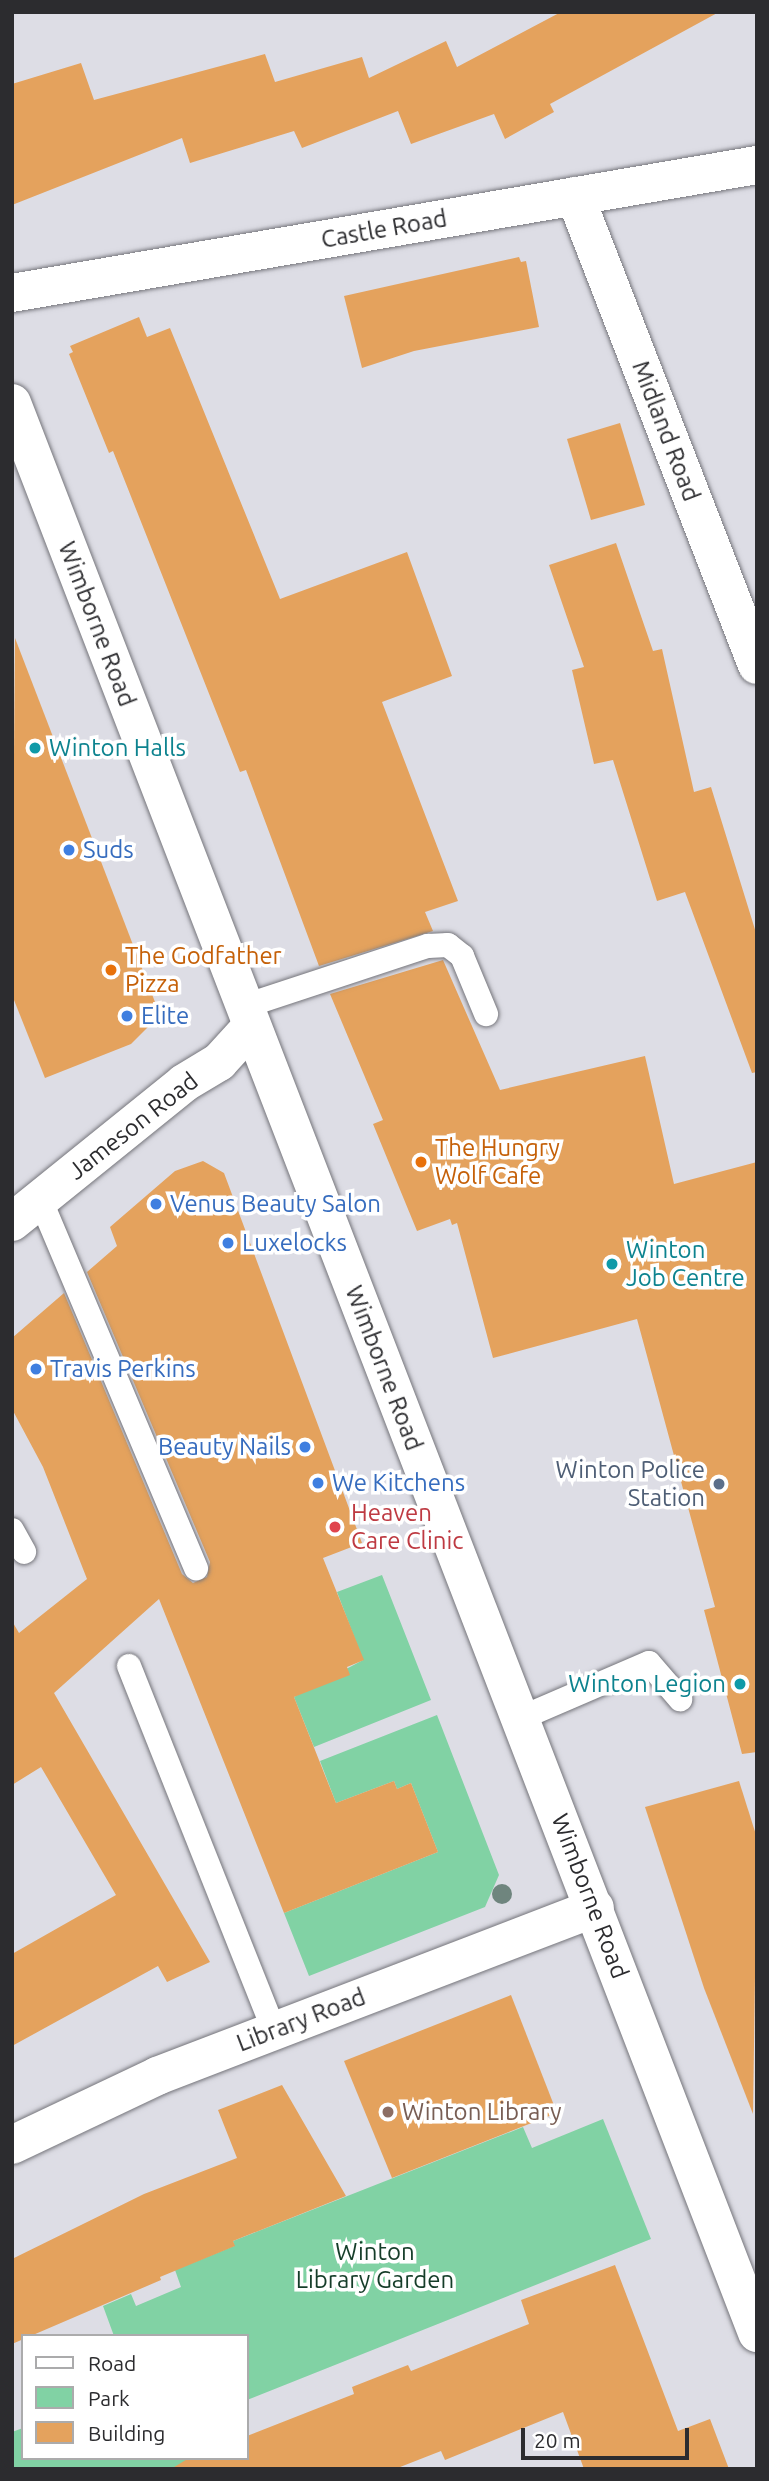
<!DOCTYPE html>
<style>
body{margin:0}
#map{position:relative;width:769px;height:2481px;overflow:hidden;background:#dddde5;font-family:Ubuntu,sans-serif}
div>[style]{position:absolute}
.green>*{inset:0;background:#81d2a4}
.building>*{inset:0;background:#e4a25d}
.roads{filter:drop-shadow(0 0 2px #75757b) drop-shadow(0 0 2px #75757b)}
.lane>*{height:24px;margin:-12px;padding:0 12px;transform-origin:12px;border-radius:12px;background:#fff}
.street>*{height:38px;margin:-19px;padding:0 19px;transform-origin:19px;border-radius:19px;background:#fff}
.secondary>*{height:38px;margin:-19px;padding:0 19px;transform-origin:19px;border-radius:19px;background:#fff}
.trees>*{width:20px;height:20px;margin:-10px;border-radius:50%;background:#6f857e}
.dots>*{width:19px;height:19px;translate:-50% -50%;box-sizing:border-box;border:4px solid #fff;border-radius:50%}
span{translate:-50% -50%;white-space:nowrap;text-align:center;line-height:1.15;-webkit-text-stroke:7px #fff;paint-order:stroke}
.street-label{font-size:24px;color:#2c2c2f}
.culture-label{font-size:24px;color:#0d838f}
.left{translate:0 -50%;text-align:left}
.right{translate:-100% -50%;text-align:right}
.shop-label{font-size:24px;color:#366cbe}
.food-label{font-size:24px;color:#c56008}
.service-label{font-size:24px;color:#4e5e75}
.health-label{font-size:24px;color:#be3a42}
.education-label{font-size:24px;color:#785e54}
.park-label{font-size:24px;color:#153d29}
.frame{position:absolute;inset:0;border:14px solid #2c2c2f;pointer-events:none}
.legend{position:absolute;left:21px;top:2334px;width:228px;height:126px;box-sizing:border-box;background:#fff;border:2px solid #ababac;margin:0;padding:9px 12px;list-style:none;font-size:21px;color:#2c2c2f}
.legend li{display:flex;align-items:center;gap:14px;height:35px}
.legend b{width:35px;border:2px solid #ababac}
.scale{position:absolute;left:521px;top:2428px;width:168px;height:32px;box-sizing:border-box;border:4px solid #2c2c2f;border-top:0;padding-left:9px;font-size:21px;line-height:24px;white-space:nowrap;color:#2c2c2f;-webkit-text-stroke:5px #fff;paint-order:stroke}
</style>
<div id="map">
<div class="green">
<i style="clip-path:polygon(382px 1575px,431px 1700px,314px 1747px,294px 1697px,363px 1660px,337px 1592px)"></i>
<i style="clip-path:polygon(437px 1715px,499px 1875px,485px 1907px,309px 1976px,284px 1913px,438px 1852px,411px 1783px,397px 1789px,394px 1781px,336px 1803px,320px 1761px)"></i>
<i style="clip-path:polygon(603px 2119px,651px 2239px,247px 2400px,247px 2336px,114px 2336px,103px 2306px,131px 2294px,136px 2306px,181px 2287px,175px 2270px,234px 2246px,233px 2241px,523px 2127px,532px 2148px)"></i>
<i style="clip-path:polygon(23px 2428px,23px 2458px,231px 2458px,235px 2469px,12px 2469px,12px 2432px)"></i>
</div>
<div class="building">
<i style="clip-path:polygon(561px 12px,719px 12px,550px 104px,554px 112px,505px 139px,494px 114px,411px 144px,398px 111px,302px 148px,294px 131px,190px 163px,182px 138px,12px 205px,12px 84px,81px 63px,94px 100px,265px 54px,275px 82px,362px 57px,369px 78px,446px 41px,457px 67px)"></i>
<i style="clip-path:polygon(519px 257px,521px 262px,526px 261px,539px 327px,414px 351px,362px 368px,344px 296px)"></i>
<i style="clip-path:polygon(139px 317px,147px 337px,170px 328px,280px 599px,407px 552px,452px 676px,382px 702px,458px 901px,425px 912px,433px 931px,319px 966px,246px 770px,240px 772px,113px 451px,109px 453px,69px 354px,73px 352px,70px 346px)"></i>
<i style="clip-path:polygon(620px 423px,645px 505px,591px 520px,567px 439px)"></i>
<i style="clip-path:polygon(616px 543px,653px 651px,662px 649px,694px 792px,711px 787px,757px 936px,757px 1072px,752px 1073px,685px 892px,657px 901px,613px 760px,594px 764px,572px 670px,584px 667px,549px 565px)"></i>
<i style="clip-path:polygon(15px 638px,160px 1015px,131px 1044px,45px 1078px,12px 995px)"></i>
<i style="clip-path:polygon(443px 960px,500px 1090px,645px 1056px,674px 1184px,757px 1162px,757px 1752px,742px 1754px,704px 1610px,715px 1607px,637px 1319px,493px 1358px,457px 1223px,452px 1225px,450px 1219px,417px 1231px,373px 1124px,383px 1120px,330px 994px)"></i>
<i style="clip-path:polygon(203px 1161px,224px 1173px,362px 1543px,323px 1558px,364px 1660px,347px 1667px,350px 1675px,294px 1697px,336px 1803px,394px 1781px,397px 1789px,411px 1783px,438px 1852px,284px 1913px,159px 1599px,54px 1693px,210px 1962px,167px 1982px,158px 1966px,12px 2046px,12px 1954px,116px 1895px,41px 1767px,12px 1785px,12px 1621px,19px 1633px,87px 1579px,43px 1467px,12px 1409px,12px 1338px,64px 1293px,182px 1574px,193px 1583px,207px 1577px,210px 1562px,87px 1272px,117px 1246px,110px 1227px,175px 1171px)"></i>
<i style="clip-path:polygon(739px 1781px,757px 1838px,753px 2114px,704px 1988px,645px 1807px)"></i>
<i style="clip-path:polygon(511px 1995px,557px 2113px,392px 2178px,344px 2061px)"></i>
<i style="clip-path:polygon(282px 2085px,346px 2196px,233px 2241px,235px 2246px,160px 2277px,161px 2280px,12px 2344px,12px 2259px,144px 2194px,237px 2158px,218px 2110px)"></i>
<i style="clip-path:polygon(615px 2265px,678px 2431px,710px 2419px,729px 2469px,584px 2469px,563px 2412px,445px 2460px,441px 2451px,395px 2469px,171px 2469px,189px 2458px,247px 2458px,247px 2436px,354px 2394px,352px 2387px,408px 2365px,411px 2371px,529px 2324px,521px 2300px)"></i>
</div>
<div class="roads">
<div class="lane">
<i style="left:245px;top:1006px;width:193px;rotate:-18.2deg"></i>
<i style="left:428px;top:946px;width:20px;rotate:-3deg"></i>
<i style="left:448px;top:945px;width:18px;rotate:38deg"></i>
<i style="left:462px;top:956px;width:63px;rotate:67.5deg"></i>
<i style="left:40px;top:1199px;width:401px;rotate:67.1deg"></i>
<i style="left:12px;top:1530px;width:25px;rotate:61deg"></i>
<i style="left:129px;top:1666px;width:392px;rotate:68.3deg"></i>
<i style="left:521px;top:1718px;width:139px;rotate:-23.3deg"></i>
<i style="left:649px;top:1663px;width:48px;rotate:49.3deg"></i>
</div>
<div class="street">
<i style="left:575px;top:196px;width:503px;rotate:68.79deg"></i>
<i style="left:12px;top:293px;width:756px;rotate:-9.75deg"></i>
<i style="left:12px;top:1222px;width:221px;rotate:-38.9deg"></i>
<i style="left:184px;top:1083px;width:41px;rotate:-31deg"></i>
<i style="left:219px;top:1062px;width:47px;rotate:-47.6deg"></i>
<i style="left:12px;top:2145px;width:161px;rotate:-25.4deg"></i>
<i style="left:157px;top:2076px;width:469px;rotate:-21deg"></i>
</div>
<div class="secondary">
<i style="left:12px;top:403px;width:2069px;rotate:68.89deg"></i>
</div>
</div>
<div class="trees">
<i style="left:502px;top:1894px"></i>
</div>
<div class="dots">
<i style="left:35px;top:748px;background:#0f9aa8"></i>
<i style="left:69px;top:850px;background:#3f7fe0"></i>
<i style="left:111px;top:970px;background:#e8710a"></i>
<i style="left:127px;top:1016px;background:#3f7fe0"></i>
<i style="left:421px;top:1162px;background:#e8710a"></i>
<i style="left:156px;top:1204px;background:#3f7fe0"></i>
<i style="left:228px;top:1243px;background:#3f7fe0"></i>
<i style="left:612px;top:1264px;background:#0f9aa8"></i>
<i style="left:36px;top:1369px;background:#3f7fe0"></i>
<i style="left:305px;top:1447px;background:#3f7fe0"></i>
<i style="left:318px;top:1483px;background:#3f7fe0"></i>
<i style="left:719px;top:1484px;background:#5c6f8a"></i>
<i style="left:335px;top:1527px;background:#e0444e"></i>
<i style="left:740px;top:1684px;background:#0f9aa8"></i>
<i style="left:388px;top:2112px;background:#8d6e63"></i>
</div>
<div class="street-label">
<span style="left:384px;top:229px;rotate:-10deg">Castle Road</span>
<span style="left:666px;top:431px;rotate:69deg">Midland Road</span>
<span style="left:97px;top:624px;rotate:69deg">Wimborne Road</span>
<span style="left:133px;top:1126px;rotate:-38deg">Jameson Road</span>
<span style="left:384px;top:1368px;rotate:69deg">Wimborne Road</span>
<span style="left:590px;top:1896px;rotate:69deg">Wimborne Road</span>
<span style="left:301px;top:2020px;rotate:-21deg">Library Road</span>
</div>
<div class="culture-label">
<span class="left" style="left:49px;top:748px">Winton Halls</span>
<span class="left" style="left:626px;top:1264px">Winton<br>Job Centre</span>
<span class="right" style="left:726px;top:1684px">Winton Legion</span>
</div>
<div class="shop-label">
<span class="left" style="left:83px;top:850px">Suds</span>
<span class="left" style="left:141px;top:1016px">Elite</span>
<span class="left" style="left:170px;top:1204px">Venus Beauty Salon</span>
<span class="left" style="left:242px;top:1243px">Luxelocks</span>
<span class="left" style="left:50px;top:1369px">Travis Perkins</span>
<span class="right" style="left:291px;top:1447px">Beauty Nails</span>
<span class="left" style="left:332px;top:1483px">We Kitchens</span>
</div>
<div class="food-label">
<span class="left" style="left:125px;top:970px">The Godfather<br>Pizza</span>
<span class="left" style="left:435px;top:1162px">The Hungry<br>Wolf Cafe</span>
</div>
<div class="service-label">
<span class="right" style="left:705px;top:1484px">Winton Police<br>Station</span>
</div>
<div class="health-label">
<span class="left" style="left:351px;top:1527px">Heaven<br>Care Clinic</span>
</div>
<div class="education-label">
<span class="left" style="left:402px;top:2112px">Winton Library</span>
</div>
<div class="park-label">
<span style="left:375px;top:2266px">Winton<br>Library Garden</span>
</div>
<div class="frame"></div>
<ul class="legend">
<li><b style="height:9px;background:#fff"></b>Road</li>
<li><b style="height:19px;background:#81d2a4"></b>Park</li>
<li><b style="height:19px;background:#e4a25d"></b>Building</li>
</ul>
<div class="scale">20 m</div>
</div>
